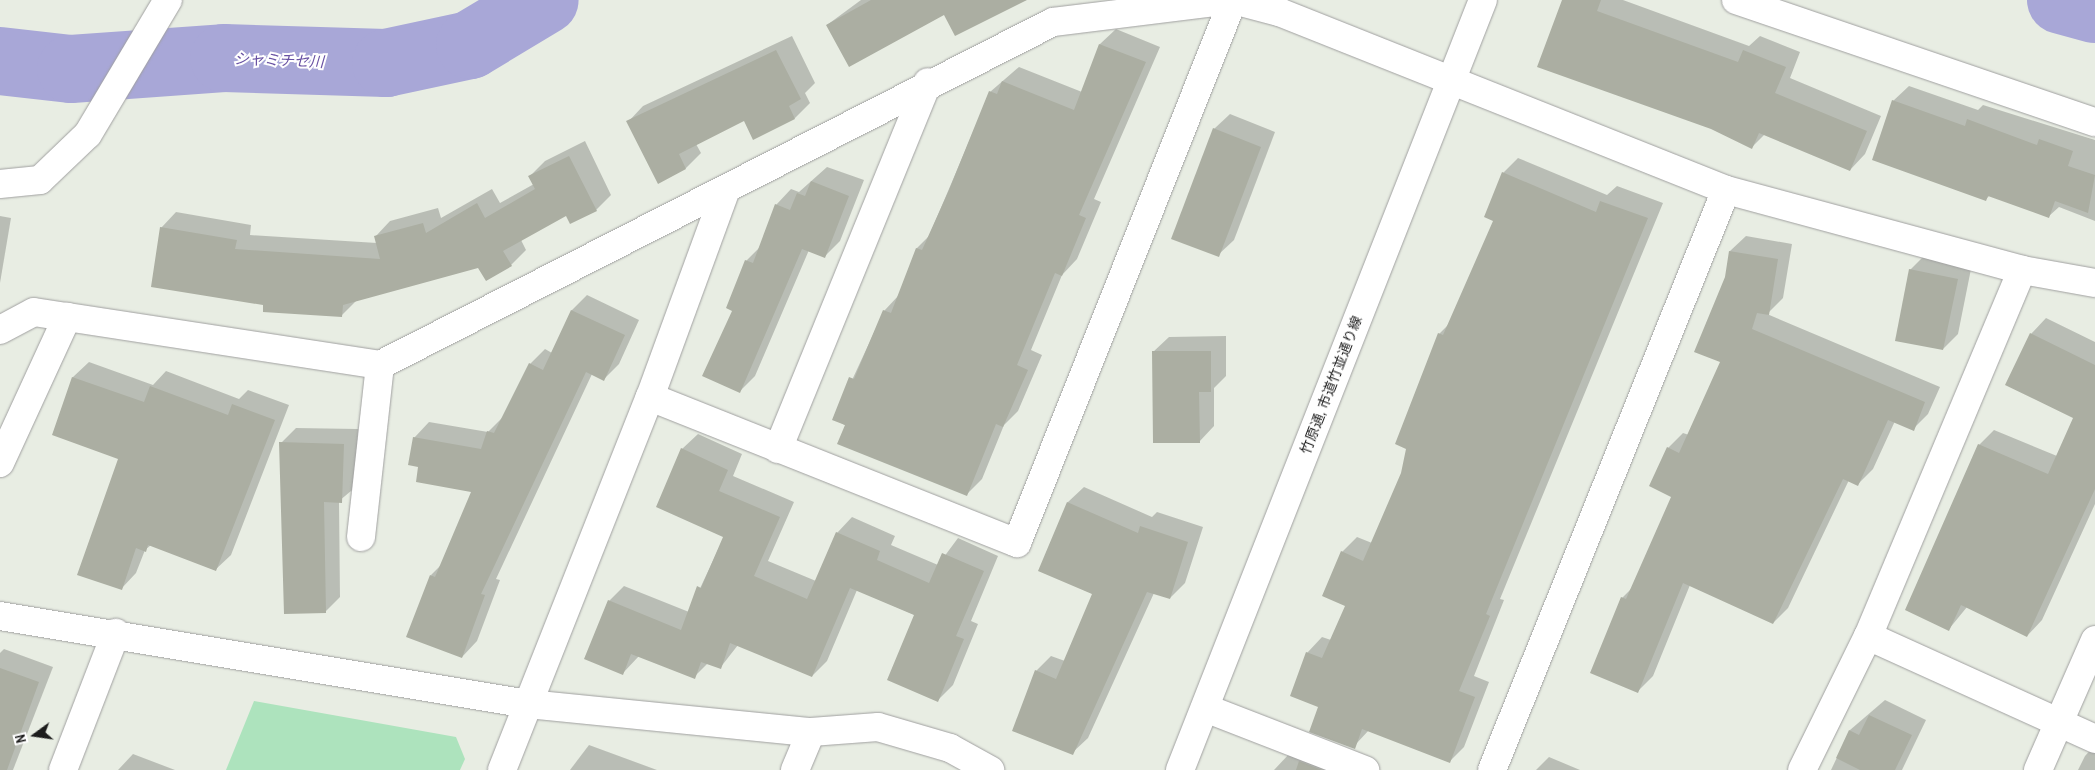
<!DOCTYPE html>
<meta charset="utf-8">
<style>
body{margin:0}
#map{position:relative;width:2095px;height:770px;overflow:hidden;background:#e8ede3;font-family:"Archivo Narrow","Noto Sans JP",sans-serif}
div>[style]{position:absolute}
.grass>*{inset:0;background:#ade3bd}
.shadow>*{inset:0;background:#0003}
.river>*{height:68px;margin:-34px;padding:0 34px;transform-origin:34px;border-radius:34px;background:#a8a7d7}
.building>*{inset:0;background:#abaea2}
.roads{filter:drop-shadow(0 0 1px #a0a0a0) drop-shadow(0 0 1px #a0a0a0)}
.minor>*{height:28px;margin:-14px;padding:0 14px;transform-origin:14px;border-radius:14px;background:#fff}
span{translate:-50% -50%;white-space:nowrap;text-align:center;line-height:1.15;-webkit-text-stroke:4px #fff;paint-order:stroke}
.street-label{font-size:14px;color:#1c1c1c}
.water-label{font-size:15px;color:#6952a3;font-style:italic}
.north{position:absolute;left:10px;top:710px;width:50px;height:50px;-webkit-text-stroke:4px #fff;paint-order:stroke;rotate:256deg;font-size:14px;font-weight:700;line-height:20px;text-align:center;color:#1c1c1c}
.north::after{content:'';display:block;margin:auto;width:18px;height:22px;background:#1c1c1c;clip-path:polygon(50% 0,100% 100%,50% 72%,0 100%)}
</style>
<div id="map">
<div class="grass">
<i style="clip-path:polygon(254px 701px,456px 737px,465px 759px,460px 770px,226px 770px)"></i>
</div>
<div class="shadow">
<i style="clip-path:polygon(861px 0,1005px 0,827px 25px)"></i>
<i style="clip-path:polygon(1564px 0,1623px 0,1749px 46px,1760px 36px,1800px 52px,1790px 78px,1881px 116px,1865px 154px,1850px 170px,1765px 134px,1752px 147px)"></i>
<i style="clip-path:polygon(1116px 29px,1160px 47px,1094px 199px,1101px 202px,1077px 259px,1062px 275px,1031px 350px,1042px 355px,1018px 411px,1004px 425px,982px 479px,967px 494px,834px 419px,884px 311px,899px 295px,917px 248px,929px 236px,990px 92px,1019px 67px,1082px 92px,1100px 44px)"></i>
<i style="clip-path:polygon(792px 36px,815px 83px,805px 93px,810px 103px,795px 118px,754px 138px,744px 119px,696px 144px,701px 153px,686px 168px,658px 182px,628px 122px,643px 106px)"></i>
<i style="clip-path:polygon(1909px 86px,1978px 110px,1983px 105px,2095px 140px,2095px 221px,2059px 207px,2049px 216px,1990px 195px,1985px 200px,1893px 101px)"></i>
<i style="clip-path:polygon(1230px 114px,1275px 132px,1234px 240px,1218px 255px,1214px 129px)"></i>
<i style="clip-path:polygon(585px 141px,611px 195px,596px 210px,566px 214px,521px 240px,526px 250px,511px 265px,479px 267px,357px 300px,341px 316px,265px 304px,161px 228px,176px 212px,251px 225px,250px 235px,377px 243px,375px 237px,390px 221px,438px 208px,441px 218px,492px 189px,500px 203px,534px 184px,530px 176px,545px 161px)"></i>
<i style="clip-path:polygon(1518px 158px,1607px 195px,1617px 186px,1663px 203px,1500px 599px,1504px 600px,1474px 676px,1489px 682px,1464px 747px,1449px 762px,1369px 730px,1356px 744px,1320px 706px,1307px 653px,1322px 637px,1331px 640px,1346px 606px,1342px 552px,1357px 537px,1372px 543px,1402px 473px,1439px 334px,1450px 323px,1495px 220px,1503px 173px)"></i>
<i style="clip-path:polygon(827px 167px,864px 180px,840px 241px,825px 256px,809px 250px,755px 376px,740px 391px,733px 310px,746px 261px,760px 247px,776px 205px,791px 189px,799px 192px)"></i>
<i style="clip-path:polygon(0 216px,11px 218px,0 283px)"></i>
<i style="clip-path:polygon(1746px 236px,1792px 244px,1783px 298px,1767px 314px,1940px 387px,1928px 414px,1913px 429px,1895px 421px,1873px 469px,1858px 484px,1849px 480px,1788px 608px,1773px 623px,1690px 585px,1653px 676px,1638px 691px,1622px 598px,1633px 587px,1673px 496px,1668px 448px,1683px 433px,1689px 435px,1722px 362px,1730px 251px)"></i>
<i style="clip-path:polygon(1925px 255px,1972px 264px,1958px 334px,1943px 349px,1910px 270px)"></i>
<i style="clip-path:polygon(587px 295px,639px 320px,619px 364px,604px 379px,592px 374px,496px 579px,500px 580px,477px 641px,462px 657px,431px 575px,441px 565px,473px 491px,420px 466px,414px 438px,429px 422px,488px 432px,504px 416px,530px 364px,545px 349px,552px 353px,572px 310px)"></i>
<i style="clip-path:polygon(2046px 318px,2095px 342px,2095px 504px,2042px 620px,2027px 636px,1967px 607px,1949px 629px,1979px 445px,1994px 430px,2057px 456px,2074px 418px,2031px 334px)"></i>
<i style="clip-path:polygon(1226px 336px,1226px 376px,1214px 388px,1214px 426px,1199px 442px,1153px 352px,1169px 337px)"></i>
<i style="clip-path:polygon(89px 362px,153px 385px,166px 371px,239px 399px,248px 390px,289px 405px,231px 555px,215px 570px,151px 545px,145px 550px,136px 573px,121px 589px,120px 458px,53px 434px,73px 377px)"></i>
<i style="clip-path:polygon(296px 428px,358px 429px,357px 486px,339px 501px,340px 597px,325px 612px,281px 443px)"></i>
<i style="clip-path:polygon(698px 434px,742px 454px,733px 476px,794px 502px,768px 561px,816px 581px,837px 533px,852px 517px,895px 536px,891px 545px,938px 565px,958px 538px,998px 556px,971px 621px,978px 624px,953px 685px,938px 700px,915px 615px,857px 590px,827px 661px,812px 676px,738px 645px,720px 668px,708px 663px,694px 677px,639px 656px,623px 673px,609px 601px,624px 586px,689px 612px,724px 537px,682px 449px)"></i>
<i style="clip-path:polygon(1084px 487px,1152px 517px,1157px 512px,1203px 527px,1185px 583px,1170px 598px,1154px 593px,1088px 738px,1072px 753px,1036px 671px,1051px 656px,1065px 661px,1093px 594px,1040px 570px,1068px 502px)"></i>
<i style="clip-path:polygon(4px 649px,53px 667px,13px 770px,0 770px,0 653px)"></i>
<i style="clip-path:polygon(1885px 700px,1926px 720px,1902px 770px,1831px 770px,1850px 730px)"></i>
<i style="clip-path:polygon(589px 745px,657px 770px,570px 770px)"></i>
<i style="clip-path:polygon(2095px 745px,2095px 770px,2078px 770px,2085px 756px)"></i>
<i style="clip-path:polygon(1290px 753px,1330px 770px,1274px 770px)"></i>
<i style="clip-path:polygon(133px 754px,175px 770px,118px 770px)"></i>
<i style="clip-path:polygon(1549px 757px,1580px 770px,1536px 770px)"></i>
</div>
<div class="river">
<i style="left:2061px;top:0;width:35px;rotate:15deg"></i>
<i style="left:0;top:61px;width:71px;rotate:6.4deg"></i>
<i style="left:71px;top:69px;width:153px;rotate:-4.1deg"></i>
<i style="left:224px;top:58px;width:162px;rotate:1.8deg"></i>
<i style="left:386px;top:63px;width:86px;rotate:-12.1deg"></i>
<i style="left:470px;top:45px;width:87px;rotate:-31deg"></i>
</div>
<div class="building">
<i style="clip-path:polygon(871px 0,1027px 0,955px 36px,944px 15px,849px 67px,826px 25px)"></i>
<i style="clip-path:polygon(1562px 0,1601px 0,1597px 11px,1738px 62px,1743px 50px,1786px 67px,1775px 93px,1867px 131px,1850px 171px,1759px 133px,1752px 149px,1711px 129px,1537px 67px)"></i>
<i style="clip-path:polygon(1099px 44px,1146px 62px,1079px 215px,1086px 218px,1062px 276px,1055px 273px,1017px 365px,1028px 370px,1003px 427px,996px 424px,967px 496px,837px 444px,845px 425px,832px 420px,849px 377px,854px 379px,883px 310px,891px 313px,916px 248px,922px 250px,949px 190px,989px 91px,997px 94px,1002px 81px,1074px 110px)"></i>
<i style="clip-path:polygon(776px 50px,801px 99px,789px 106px,795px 119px,753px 140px,744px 121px,679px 154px,686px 169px,658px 184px,626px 121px)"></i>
<i style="clip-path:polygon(1892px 100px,1965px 126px,1967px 119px,2037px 145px,2039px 139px,2073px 151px,2068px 166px,2095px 175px,2088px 213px,2055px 201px,2049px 218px,1988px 196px,1986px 201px,1872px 160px)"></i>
<i style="clip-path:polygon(1213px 128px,1261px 147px,1219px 257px,1171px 239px)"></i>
<i style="clip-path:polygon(569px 156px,597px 211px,570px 224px,566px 216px,503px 251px,512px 266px,486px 281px,478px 268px,343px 305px,342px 317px,263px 312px,263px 305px,151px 287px,160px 227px,237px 240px,235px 249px,380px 259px,374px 236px,423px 223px,426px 233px,477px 203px,485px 218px,535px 189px,528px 176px)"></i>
<i style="clip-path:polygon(1502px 172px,1596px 212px,1600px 201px,1648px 218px,1486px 614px,1490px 616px,1459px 691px,1475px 697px,1450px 763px,1362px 729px,1355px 749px,1309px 732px,1318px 707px,1290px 696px,1306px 652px,1322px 658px,1345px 606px,1322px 596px,1341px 551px,1363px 561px,1401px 473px,1406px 449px,1395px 444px,1438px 333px,1443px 335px,1493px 221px,1484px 217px)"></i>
<i style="clip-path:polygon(811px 181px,849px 196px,825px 258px,802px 249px,740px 393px,702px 376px,732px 311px,726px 308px,745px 260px,753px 263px,775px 204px,790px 210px,797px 193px,805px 196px)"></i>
<i style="clip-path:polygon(1729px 251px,1778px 259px,1769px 315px,1757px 313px,1752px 329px,1925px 402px,1914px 431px,1888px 420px,1858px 486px,1843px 479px,1773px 624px,1683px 583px,1638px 693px,1590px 673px,1621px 597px,1626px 599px,1671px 497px,1649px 486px,1667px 447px,1679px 453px,1720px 362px,1694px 352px,1725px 277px)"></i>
<i style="clip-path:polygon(1909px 269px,1958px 279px,1943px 350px,1895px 341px)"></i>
<i style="clip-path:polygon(571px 310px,625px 335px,604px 381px,586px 372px,481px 594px,485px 595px,462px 658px,406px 637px,430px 575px,435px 577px,471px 492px,416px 482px,418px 467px,408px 465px,413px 437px,481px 449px,487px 431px,494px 433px,529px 363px,543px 370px)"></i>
<i style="clip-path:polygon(2030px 333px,2095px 365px,2095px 489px,2027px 637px,1961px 605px,1949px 631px,1905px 610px,1978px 444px,2048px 474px,2073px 418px,2005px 385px)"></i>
<i style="clip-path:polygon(1152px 351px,1211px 351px,1211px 392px,1199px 392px,1200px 443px,1153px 443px)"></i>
<i style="clip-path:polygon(72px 377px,144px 402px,150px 386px,228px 415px,232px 404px,275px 420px,216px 571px,148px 545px,146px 552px,136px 548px,122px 590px,77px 575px,118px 459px,52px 435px)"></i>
<i style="clip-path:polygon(279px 442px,344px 444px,342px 503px,324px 502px,326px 613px,284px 614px)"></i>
<i style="clip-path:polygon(681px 448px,728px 470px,719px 491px,780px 517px,754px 576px,807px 599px,836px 532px,880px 551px,877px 560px,929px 583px,942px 553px,984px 571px,956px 636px,964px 639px,938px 702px,887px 680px,914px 615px,850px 588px,812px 677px,730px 643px,721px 669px,701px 662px,695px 679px,631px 654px,623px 675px,584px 659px,608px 600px,681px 630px,697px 586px,701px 588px,723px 537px,656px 507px)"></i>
<i style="clip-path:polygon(1067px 502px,1138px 533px,1140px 526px,1188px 542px,1170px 599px,1147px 592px,1073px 755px,1012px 731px,1035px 670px,1056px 679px,1092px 594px,1038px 571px)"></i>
<i style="clip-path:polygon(0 668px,39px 682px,7px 770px,0 770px)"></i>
<i style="clip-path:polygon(1869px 715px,1912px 735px,1895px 770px,1860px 770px,1836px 758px,1849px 730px,1859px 735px)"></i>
<i style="clip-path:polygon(1299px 761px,1322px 770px,1296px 770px)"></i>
</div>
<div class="roads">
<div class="minor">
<i style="left:1736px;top:0;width:379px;rotate:18.8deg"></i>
<i style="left:0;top:184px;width:40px;rotate:-5.7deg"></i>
<i style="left:40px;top:180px;width:66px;rotate:-43.8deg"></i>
<i style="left:88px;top:134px;width:156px;rotate:-59.2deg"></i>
<i style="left:1726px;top:190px;width:307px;rotate:15.1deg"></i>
<i style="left:2022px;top:270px;width:397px;rotate:112.8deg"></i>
<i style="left:1868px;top:636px;width:149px;rotate:116.2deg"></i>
<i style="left:2022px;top:270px;width:74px;rotate:10.1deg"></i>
<i style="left:0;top:330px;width:38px;rotate:-28deg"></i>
<i style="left:34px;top:312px;width:33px;rotate:9deg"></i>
<i style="left:650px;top:397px;width:395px;rotate:21.7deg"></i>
<i style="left:1017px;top:543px;width:584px;rotate:-68.31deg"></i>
<i style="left:778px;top:449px;width:396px;rotate:-67.8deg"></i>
<i style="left:0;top:463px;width:161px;rotate:-65.3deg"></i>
<i style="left:67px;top:317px;width:317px;rotate:8.7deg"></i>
<i style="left:380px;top:365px;width:755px;rotate:-27.01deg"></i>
<i style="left:1053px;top:22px;width:181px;rotate:-7deg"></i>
<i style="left:1233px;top:0;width:48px;rotate:14.6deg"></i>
<i style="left:1279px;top:12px;width:481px;rotate:21.7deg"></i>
<i style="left:1726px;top:190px;width:625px;rotate:111.97deg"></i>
<i style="left:361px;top:537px;width:173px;rotate:-83.7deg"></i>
<i style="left:0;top:616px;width:535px;rotate:9.46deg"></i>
<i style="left:528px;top:704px;width:284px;rotate:5.7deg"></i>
<i style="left:811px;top:732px;width:67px;rotate:-4.3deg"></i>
<i style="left:878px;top:727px;width:75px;rotate:16.3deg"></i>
<i style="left:950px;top:748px;width:46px;rotate:28.8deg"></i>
<i style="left:1868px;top:636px;width:249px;rotate:24.4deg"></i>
<i style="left:1205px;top:708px;width:172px;rotate:21.2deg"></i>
<i style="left:63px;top:770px;width:147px;rotate:-68.9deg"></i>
<i style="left:502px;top:770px;width:401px;rotate:-68.4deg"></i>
<i style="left:650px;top:397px;width:218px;rotate:-69.9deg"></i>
<i style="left:795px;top:770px;width:41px;rotate:-67.2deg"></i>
<i style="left:1180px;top:770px;width:827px;rotate:-68.52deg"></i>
<i style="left:2038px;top:770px;width:142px;rotate:-66.3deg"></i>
</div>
</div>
<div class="street-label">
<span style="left:1331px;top:385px;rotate:-69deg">竹原通, 市道竹並通り線</span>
</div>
<div class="water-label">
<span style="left:279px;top:60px;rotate:2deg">シャミチセ川</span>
</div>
<div class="north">N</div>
</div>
